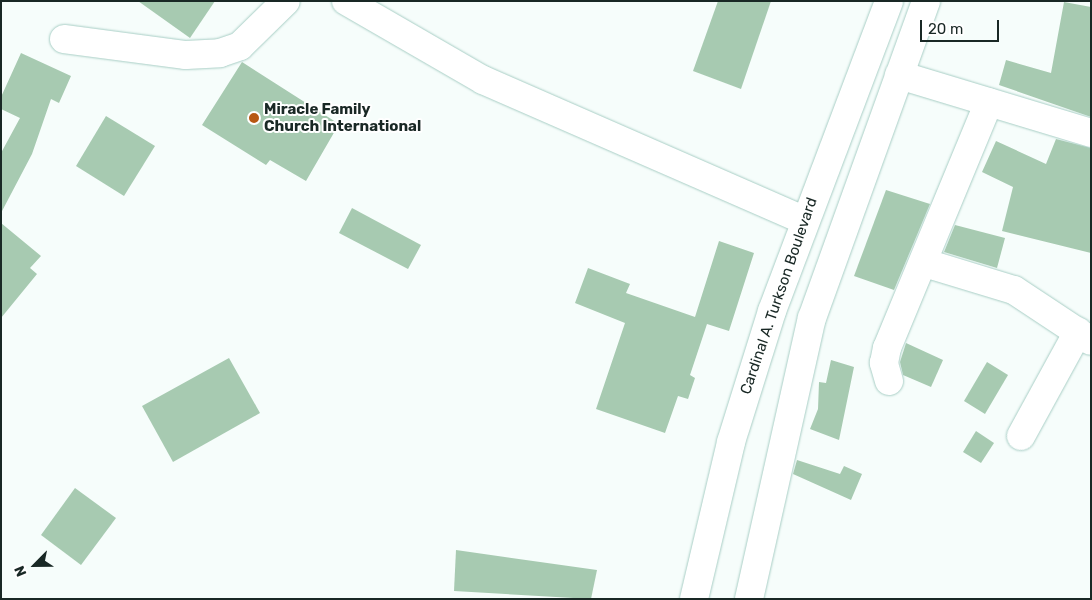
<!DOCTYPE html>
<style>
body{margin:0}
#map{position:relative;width:1092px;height:600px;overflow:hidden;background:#f6fdfb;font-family:Rubik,sans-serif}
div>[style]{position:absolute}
.building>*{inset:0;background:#a7cab1}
.roads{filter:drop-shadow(0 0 1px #a8cec5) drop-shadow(0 0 1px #a8cec5)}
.minor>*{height:28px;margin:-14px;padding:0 14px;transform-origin:14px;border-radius:14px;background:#fff}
.dots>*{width:14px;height:14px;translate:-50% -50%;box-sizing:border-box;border:2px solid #fff;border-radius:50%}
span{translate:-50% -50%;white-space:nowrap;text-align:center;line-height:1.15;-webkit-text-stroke:4px #fff;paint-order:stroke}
.poi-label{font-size:15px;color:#192825;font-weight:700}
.left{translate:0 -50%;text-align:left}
.street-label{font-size:15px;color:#192825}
.frame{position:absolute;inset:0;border:2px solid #192825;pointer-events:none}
.north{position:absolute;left:10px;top:540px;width:50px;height:50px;-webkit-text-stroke:4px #fff;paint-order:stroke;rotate:247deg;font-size:14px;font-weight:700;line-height:20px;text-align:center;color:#192825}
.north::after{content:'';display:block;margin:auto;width:18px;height:22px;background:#192825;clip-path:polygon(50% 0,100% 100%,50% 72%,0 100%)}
.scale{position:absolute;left:920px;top:20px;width:79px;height:22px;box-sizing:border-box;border:2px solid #192825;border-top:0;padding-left:6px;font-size:15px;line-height:18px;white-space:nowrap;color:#192825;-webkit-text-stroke:4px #fff;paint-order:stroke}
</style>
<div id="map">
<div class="building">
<i style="clip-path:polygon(138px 1px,215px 1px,190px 38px)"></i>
<i style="clip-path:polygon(718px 1px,771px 1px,741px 89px,693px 71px)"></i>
<i style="clip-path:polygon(1064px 2px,1091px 7px,1091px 117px,999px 85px,1006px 60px,1051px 73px)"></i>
<i style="clip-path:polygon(21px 53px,71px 76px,59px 103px,51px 99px,32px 154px,1px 213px,1px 153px,20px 118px,1px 109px,1px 97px)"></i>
<i style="clip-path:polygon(242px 62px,339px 124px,306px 181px,270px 160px,266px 165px,202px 125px)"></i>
<i style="clip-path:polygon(106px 116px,155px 146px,124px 196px,76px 166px)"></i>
<i style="clip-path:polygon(1056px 139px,1091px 148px,1091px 253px,1002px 231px,1013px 187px,982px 172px,996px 141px,1046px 164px)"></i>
<i style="clip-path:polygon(886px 190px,930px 204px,894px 290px,854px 276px)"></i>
<i style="clip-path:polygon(352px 208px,421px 245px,408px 269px,339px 233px)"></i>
<i style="clip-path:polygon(1px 223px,41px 256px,30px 268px,37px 274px,1px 318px)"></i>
<i style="clip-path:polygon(955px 225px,1005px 238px,997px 268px,944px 252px)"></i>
<i style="clip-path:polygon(719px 241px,754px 253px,729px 331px,707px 324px,690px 375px,695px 378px,688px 399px,678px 396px,665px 433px,596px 409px,625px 323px,575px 303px,588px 268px,630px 284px,626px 293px,695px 317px)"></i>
<i style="clip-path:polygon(906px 343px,943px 360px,931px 387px,903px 375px,900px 362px)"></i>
<i style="clip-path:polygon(229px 358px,260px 413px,173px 462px,142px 406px)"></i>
<i style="clip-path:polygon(831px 360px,854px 367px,839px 440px,810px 429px,818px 409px,819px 382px,826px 383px)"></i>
<i style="clip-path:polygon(987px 362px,1008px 375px,985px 414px,964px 401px)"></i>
<i style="clip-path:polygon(976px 431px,994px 443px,981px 463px,963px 452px)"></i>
<i style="clip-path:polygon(797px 460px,840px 474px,844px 466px,862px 474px,851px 500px,793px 474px)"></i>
<i style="clip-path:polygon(75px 488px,116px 518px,81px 565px,41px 535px)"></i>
<i style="clip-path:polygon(456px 550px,597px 570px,591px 599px,454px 591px)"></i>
</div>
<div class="roads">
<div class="minor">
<i style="left:346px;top:1px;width:158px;rotate:30deg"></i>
<i style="left:483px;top:80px;width:350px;rotate:23.6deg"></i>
<i style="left:64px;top:39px;width:123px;rotate:7.5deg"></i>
<i style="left:186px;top:55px;width:34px;rotate:-3deg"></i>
<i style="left:220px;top:53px;width:21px;rotate:-19deg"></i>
<i style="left:240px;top:46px;width:64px;rotate:-44.4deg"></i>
<i style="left:899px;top:75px;width:201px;rotate:16.8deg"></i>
<i style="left:925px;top:263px;width:93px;rotate:16.9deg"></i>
<i style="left:1014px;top:290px;width:92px;rotate:33.5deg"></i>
<i style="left:889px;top:381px;width:19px;rotate:-106deg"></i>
<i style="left:884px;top:363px;width:15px;rotate:-79deg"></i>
<i style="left:887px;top:348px;width:266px;rotate:-67.5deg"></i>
<i style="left:1021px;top:436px;width:119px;rotate:-61.3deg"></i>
<i style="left:694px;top:599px;width:161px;rotate:-76.7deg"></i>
<i style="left:731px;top:442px;width:137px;rotate:-72.6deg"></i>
<i style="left:772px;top:311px;width:331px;rotate:-69.3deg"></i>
<i style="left:749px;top:599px;width:288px;rotate:-77.4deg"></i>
<i style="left:812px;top:318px;width:337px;rotate:-70.2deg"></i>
</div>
</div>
<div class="dots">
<i style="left:254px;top:118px;background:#b75712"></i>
</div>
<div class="poi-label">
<span class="left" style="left:264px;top:118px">Miracle Family<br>Church International</span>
</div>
<div class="street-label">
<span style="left:779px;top:296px;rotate:-71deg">Cardinal A. Turkson Boulevard</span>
</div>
<div class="frame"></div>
<div class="north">N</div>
<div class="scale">20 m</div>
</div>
